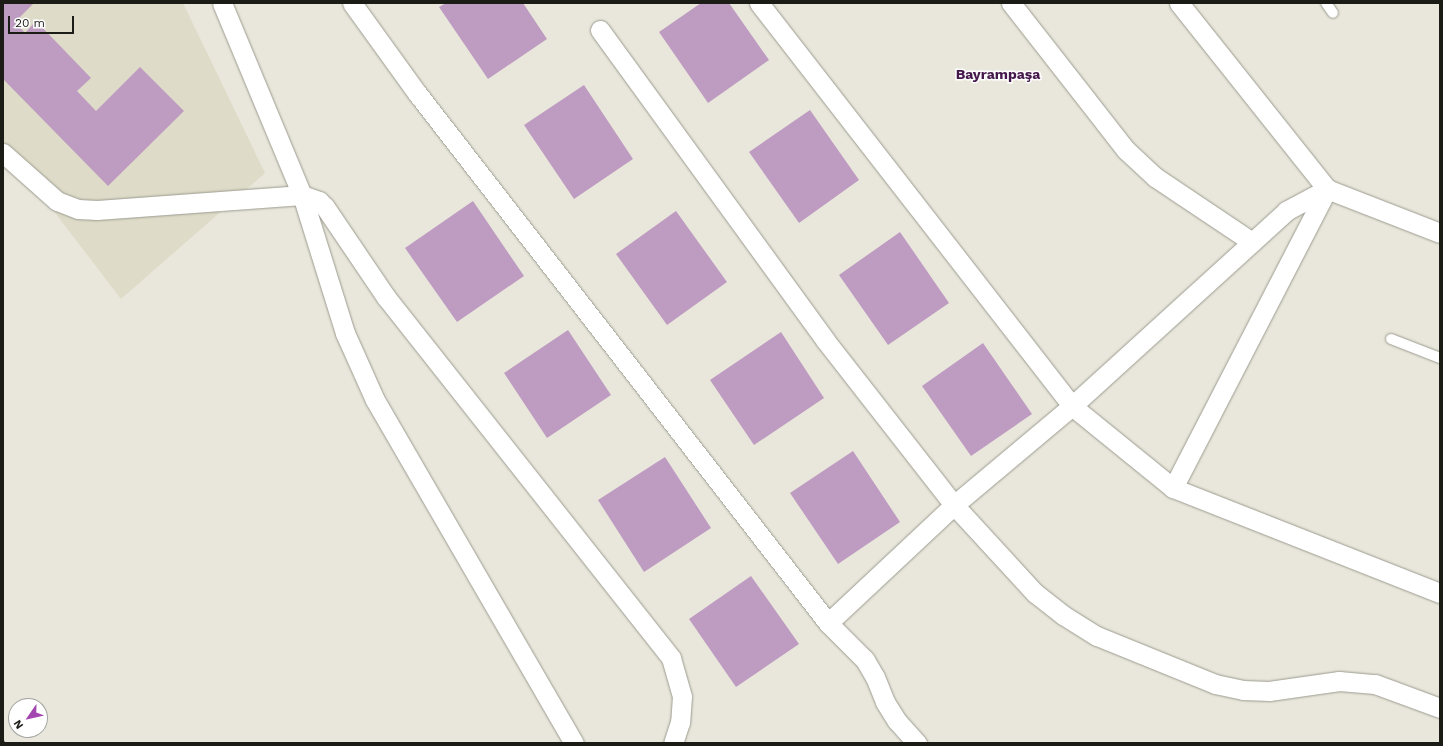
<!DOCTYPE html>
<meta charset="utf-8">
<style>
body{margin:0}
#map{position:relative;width:1443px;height:746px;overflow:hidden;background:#e9e7db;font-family:"Work Sans",sans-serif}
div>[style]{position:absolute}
.built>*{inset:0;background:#dedcc8}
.building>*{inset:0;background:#be9bc1}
.path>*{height:2.5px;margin-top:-1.25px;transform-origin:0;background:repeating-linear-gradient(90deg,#83827a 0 2px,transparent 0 4px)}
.roads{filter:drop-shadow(0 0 1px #9c9b90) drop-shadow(0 0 1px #9c9b90)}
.service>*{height:10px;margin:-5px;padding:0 5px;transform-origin:5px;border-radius:5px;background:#fff}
.minor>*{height:19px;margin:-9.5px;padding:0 9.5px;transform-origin:9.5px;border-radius:9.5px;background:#fff}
span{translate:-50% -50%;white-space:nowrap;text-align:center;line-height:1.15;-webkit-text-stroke:3px #fff;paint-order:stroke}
.district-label{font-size:14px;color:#45184b;font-weight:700}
.frame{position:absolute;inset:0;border:4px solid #1c1c17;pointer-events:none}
.north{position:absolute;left:8px;top:698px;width:40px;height:40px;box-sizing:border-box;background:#fff;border:1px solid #a4a4a2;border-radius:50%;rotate:236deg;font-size:11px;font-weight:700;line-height:16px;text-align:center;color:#1c1c17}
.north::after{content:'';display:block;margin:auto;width:14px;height:18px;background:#a446b0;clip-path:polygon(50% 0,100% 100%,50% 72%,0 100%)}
.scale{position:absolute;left:8px;top:16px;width:66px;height:18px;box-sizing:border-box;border:2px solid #1c1c17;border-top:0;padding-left:5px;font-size:12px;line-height:14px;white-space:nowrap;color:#1c1c17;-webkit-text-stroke:3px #fff;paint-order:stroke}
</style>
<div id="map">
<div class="built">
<i style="clip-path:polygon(3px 3px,183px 3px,265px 173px,121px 299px,3px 145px)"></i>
</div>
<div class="building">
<i style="clip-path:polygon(3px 3px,34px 3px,15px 22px,25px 33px,36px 21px,91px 78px,77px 91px,96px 111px,140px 67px,184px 111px,108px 186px,3px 79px)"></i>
<i style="clip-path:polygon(446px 3px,523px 3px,547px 39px,488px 79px,439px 7px)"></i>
<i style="clip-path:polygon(701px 3px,729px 3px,769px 60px,708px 103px,659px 32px)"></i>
<i style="clip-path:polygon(584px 85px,633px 159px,574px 199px,524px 125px)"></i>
<i style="clip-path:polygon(810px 110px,859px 180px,799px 223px,749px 152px)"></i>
<i style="clip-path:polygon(473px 201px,524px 276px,457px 322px,405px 248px)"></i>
<i style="clip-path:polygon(676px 211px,727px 282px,667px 325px,616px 254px)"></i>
<i style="clip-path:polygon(900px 232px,949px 303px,888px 345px,839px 275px)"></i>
<i style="clip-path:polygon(568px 330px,611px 395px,547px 438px,504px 373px)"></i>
<i style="clip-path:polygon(781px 332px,824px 398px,754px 445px,710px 380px)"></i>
<i style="clip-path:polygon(983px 343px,1032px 414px,971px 456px,922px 386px)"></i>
<i style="clip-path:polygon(853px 451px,900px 522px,838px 564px,790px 493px)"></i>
<i style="clip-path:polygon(665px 457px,711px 528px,644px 572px,598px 500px)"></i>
<i style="clip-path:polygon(751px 576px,799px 644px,736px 687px,689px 619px)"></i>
</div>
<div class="path">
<i style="left:3px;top:741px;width:4px;rotate:34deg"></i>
</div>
<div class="roads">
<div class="service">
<i style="left:1326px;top:3px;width:12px;rotate:55deg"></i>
<i style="left:1391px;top:339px;width:53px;rotate:21.2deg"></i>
</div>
<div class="minor">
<i style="left:222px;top:3px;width:208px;rotate:67.4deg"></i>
<i style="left:302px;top:195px;width:145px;rotate:72.7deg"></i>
<i style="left:345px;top:333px;width:73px;rotate:65.9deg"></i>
<i style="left:375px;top:400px;width:397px;rotate:59.9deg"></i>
<i style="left:352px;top:3px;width:111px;rotate:54.2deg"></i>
<i style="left:417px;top:93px;width:671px;rotate:52.21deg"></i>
<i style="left:828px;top:623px;width:52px;rotate:45deg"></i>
<i style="left:865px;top:660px;width:20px;rotate:60deg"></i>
<i style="left:875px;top:677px;width:27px;rotate:68deg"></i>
<i style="left:885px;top:702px;width:22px;rotate:58deg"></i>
<i style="left:897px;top:721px;width:30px;rotate:48deg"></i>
<i style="left:759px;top:3px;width:510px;rotate:52.16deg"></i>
<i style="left:1072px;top:406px;width:130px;rotate:39.1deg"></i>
<i style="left:1173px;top:488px;width:287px;rotate:21.5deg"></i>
<i style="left:1011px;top:3px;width:187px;rotate:52deg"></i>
<i style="left:1126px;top:150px;width:40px;rotate:43deg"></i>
<i style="left:1155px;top:177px;width:117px;rotate:33.8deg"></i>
<i style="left:1179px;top:3px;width:238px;rotate:51.5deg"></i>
<i style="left:1327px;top:189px;width:121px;rotate:21.3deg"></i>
<i style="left:600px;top:30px;width:383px;rotate:54deg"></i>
<i style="left:825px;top:340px;width:209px;rotate:52deg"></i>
<i style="left:954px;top:505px;width:120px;rotate:47.4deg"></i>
<i style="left:1035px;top:593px;width:36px;rotate:38deg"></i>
<i style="left:1063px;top:615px;width:40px;rotate:32deg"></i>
<i style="left:1097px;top:636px;width:127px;rotate:22.1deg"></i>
<i style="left:1215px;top:684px;width:29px;rotate:12deg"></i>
<i style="left:1243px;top:690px;width:26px;rotate:2deg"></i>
<i style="left:1269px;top:691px;width:71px;rotate:-8.1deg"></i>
<i style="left:1339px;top:681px;width:36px;rotate:5deg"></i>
<i style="left:1375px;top:684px;width:69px;rotate:20.3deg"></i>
<i style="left:3px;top:153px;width:72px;rotate:41.6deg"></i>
<i style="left:57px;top:201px;width:22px;rotate:21deg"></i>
<i style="left:78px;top:209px;width:19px;rotate:3deg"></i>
<i style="left:97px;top:210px;width:206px;rotate:-4.2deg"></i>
<i style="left:302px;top:195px;width:18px;rotate:19deg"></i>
<i style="left:319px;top:201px;width:8px;rotate:45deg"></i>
<i style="left:325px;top:207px;width:109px;rotate:55.9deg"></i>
<i style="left:386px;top:297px;width:460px;rotate:51.7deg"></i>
<i style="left:671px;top:658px;width:40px;rotate:74deg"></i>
<i style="left:682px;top:696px;width:26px;rotate:94deg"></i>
<i style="left:680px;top:722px;width:22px;rotate:108deg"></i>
<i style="left:1173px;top:488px;width:336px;rotate:-62.7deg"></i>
<i style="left:828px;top:623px;width:173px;rotate:-43.1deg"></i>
<i style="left:954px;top:505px;width:154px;rotate:-40deg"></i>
<i style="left:1072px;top:406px;width:290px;rotate:-42.3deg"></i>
<i style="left:1286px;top:211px;width:47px;rotate:-28.2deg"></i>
</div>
</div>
<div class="district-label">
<span style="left:998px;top:74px">Bayrampaşa</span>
</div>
<div class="frame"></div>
<div class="north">N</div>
<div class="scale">20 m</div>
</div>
